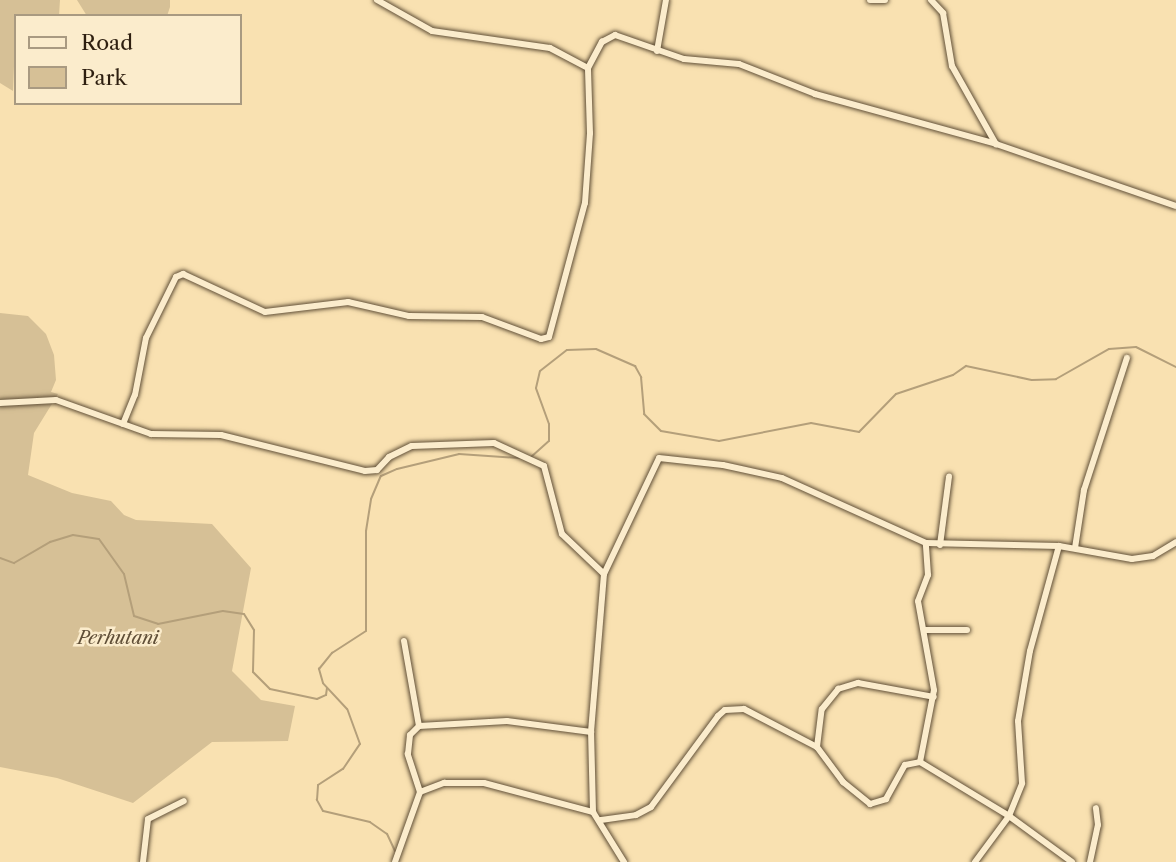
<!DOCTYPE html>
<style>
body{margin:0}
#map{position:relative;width:1176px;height:862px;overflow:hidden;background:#f9e1b1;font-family:"Libre Caslon Text",serif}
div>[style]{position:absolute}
.green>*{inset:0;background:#d6c096}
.stream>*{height:2px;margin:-1px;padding:0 1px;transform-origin:1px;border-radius:1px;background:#b49f7a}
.roads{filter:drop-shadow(0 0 2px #615038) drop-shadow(0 0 2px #615038)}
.street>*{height:6px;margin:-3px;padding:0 3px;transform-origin:3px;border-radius:3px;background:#fbeccc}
span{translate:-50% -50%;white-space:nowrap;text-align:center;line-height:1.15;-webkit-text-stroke:5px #fbeccc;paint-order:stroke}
.park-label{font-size:18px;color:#604f38;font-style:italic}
.legend{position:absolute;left:14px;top:14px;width:228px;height:91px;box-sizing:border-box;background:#fbeccc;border:2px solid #a99a81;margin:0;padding:9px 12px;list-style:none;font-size:21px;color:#2e1f10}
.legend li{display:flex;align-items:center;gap:14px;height:35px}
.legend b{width:35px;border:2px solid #a99a81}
</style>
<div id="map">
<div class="green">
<i style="clip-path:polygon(0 0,60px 0,59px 16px,16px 16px,13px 91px,0 83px)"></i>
<i style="clip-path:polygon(77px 0,170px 0,170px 7px,167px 16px,87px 16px)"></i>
<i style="clip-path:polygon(0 313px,28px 316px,46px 334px,54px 355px,56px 380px,51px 392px,58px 394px,34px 433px,28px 475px,72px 493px,111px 501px,124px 515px,136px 520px,212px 524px,251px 568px,232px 671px,261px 700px,295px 706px,288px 741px,212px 742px,133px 803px,57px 778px,0 767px)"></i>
</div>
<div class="stream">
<i style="left:531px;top:457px;width:24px;rotate:-42deg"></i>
<i style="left:549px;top:441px;width:17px;rotate:-90deg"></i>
<i style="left:549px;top:424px;width:38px;rotate:-110deg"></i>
<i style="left:536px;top:388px;width:17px;rotate:-77deg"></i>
<i style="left:540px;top:371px;width:34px;rotate:-38deg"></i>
<i style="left:567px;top:350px;width:29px;rotate:-2deg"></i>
<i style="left:596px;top:349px;width:43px;rotate:23.6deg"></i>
<i style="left:635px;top:366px;width:13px;rotate:61deg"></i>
<i style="left:641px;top:377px;width:37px;rotate:85deg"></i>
<i style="left:644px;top:414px;width:24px;rotate:45deg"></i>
<i style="left:661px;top:431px;width:59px;rotate:9.8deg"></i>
<i style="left:719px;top:441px;width:94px;rotate:-11.1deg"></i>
<i style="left:811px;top:423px;width:49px;rotate:10.6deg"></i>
<i style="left:859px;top:432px;width:53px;rotate:-45.8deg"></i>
<i style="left:896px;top:394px;width:60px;rotate:-18.4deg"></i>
<i style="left:953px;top:375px;width:16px;rotate:-35deg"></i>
<i style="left:966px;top:366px;width:67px;rotate:12deg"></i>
<i style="left:1032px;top:380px;width:24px;rotate:-2deg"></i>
<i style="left:1056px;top:379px;width:61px;rotate:-29.5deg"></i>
<i style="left:1109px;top:349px;width:27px;rotate:-4deg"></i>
<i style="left:1136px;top:347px;width:45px;rotate:26.6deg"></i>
<i style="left:0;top:558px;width:15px;rotate:20deg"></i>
<i style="left:14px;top:563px;width:42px;rotate:-30.3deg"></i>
<i style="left:50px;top:542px;width:24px;rotate:-17deg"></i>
<i style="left:73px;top:535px;width:26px;rotate:9deg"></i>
<i style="left:99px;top:539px;width:43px;rotate:54.5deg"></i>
<i style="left:124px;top:574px;width:43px;rotate:76.6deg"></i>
<i style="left:134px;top:616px;width:25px;rotate:18deg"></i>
<i style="left:158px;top:624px;width:66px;rotate:-11.3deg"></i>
<i style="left:223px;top:611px;width:21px;rotate:8deg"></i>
<i style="left:244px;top:614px;width:19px;rotate:58deg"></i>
<i style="left:254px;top:630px;width:42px;rotate:91.4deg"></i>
<i style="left:253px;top:672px;width:24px;rotate:45deg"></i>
<i style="left:270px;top:689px;width:48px;rotate:12deg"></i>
<i style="left:317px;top:699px;width:10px;rotate:-24deg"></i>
<i style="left:326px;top:695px;width:7px;rotate:-82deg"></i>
<i style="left:395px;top:851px;width:19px;rotate:-115deg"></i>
<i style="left:387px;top:834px;width:21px;rotate:-145deg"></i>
<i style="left:370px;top:822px;width:48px;rotate:-166.8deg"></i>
<i style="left:323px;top:811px;width:13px;rotate:-119deg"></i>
<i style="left:317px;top:800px;width:15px;rotate:-86deg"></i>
<i style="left:318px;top:785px;width:30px;rotate:-33deg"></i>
<i style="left:343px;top:769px;width:30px;rotate:-56deg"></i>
<i style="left:360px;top:744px;width:37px;rotate:-110deg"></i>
<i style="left:347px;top:709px;width:35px;rotate:-133deg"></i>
<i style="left:323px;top:683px;width:15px;rotate:-106deg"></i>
<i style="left:319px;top:669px;width:21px;rotate:-51deg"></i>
<i style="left:332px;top:653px;width:40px;rotate:-32.9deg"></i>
<i style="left:366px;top:631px;width:100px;rotate:-90deg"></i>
<i style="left:366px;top:531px;width:32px;rotate:-81deg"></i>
<i style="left:371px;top:499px;width:25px;rotate:-67deg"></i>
<i style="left:381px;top:476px;width:17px;rotate:-24deg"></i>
<i style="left:397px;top:469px;width:64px;rotate:-13.6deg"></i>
<i style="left:459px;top:454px;width:60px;rotate:3.8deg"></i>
</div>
<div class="roads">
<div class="street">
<i style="left:377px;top:0;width:63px;rotate:29.4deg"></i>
<i style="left:432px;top:31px;width:119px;rotate:8.2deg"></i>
<i style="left:550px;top:48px;width:43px;rotate:27.8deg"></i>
<i style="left:588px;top:68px;width:30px;rotate:-62deg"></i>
<i style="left:602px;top:42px;width:15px;rotate:-28deg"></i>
<i style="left:615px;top:35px;width:73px;rotate:19.2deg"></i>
<i style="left:684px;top:59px;width:55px;rotate:5.2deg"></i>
<i style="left:739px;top:64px;width:82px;rotate:21.5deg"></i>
<i style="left:815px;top:94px;width:188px;rotate:15.4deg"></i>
<i style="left:996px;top:144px;width:190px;rotate:19deg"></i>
<i style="left:870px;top:0;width:15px"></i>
<i style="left:931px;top:0;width:18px;rotate:47deg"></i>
<i style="left:943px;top:13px;width:54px;rotate:80.4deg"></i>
<i style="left:952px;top:66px;width:90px;rotate:60.6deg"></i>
<i style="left:657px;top:51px;width:52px;rotate:-80deg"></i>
<i style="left:0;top:403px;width:56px;rotate:-3.1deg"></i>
<i style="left:56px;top:400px;width:101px;rotate:19.7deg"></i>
<i style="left:151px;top:434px;width:70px;rotate:0.8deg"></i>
<i style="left:221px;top:435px;width:148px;rotate:14deg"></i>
<i style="left:365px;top:471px;width:12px;rotate:-5deg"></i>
<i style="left:377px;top:470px;width:18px;rotate:-47deg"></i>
<i style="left:389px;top:457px;width:25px;rotate:-26deg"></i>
<i style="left:412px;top:446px;width:82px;rotate:-2.1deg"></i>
<i style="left:494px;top:443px;width:55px;rotate:24.7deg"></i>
<i style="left:544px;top:466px;width:70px;rotate:75.2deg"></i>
<i style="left:562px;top:534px;width:58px;rotate:43.6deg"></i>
<i style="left:123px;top:424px;width:31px;rotate:-68deg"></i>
<i style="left:135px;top:395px;width:58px;rotate:-79.1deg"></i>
<i style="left:146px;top:338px;width:68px;rotate:-63.8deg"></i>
<i style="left:176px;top:277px;width:8px;rotate:-23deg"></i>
<i style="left:183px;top:274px;width:90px;rotate:24.9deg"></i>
<i style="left:265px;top:312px;width:84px;rotate:-6.9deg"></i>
<i style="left:348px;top:302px;width:63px;rotate:12.9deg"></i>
<i style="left:409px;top:316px;width:73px;rotate:0.8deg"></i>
<i style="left:482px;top:317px;width:63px;rotate:20.4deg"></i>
<i style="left:541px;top:339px;width:8px;rotate:-14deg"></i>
<i style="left:549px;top:337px;width:139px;rotate:-75deg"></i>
<i style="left:585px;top:203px;width:70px;rotate:-85.9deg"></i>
<i style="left:590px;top:133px;width:65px;rotate:-91.8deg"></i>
<i style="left:940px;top:545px;width:69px;rotate:-82.5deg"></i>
<i style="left:1075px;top:548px;width:59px;rotate:-81.2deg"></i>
<i style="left:1084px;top:490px;width:139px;rotate:-72deg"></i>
<i style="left:924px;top:630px;width:43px"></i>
<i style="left:404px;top:641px;width:86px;rotate:80deg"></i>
<i style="left:817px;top:747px;width:38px;rotate:-83deg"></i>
<i style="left:822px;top:709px;width:26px;rotate:-51deg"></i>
<i style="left:838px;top:689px;width:21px;rotate:-17deg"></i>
<i style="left:858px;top:683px;width:77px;rotate:10.4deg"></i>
<i style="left:920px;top:762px;width:73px;rotate:-79deg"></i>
<i style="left:934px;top:690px;width:90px;rotate:-100.2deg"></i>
<i style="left:918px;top:601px;width:28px;rotate:-69deg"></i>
<i style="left:928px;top:575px;width:32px;rotate:-94deg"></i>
<i style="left:420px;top:792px;width:40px;rotate:-108deg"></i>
<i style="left:408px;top:754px;width:19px;rotate:-84deg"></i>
<i style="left:410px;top:735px;width:13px;rotate:-45deg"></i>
<i style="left:419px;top:726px;width:88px;rotate:-3.3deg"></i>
<i style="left:507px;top:721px;width:85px;rotate:7.5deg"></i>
<i style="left:593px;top:812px;width:59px;rotate:58.2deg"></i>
<i style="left:601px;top:820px;width:35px;rotate:-8deg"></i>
<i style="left:636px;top:815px;width:17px;rotate:-28deg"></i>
<i style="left:651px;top:807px;width:113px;rotate:-53.6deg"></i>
<i style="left:718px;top:716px;width:9px;rotate:-41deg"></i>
<i style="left:725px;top:710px;width:19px;rotate:-3deg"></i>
<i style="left:744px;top:709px;width:82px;rotate:27.5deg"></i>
<i style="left:817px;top:747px;width:44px;rotate:53.4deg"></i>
<i style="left:843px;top:782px;width:35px;rotate:39deg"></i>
<i style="left:870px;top:804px;width:17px;rotate:-17deg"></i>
<i style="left:886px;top:799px;width:39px;rotate:-61deg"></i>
<i style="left:905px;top:765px;width:15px;rotate:-11deg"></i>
<i style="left:920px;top:762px;width:104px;rotate:31.2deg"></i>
<i style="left:1009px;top:816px;width:78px;rotate:36.1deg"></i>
<i style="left:143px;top:862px;width:43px;rotate:-83.4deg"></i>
<i style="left:148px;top:819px;width:40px;rotate:-26.6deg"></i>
<i style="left:395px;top:862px;width:74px;rotate:-70.3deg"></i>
<i style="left:420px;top:792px;width:26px;rotate:-21deg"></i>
<i style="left:444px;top:783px;width:40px"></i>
<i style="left:484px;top:783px;width:113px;rotate:14.9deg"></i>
<i style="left:593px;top:812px;width:80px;rotate:-91.4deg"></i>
<i style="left:591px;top:732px;width:159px;rotate:-85.3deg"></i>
<i style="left:604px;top:574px;width:128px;rotate:-64.6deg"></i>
<i style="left:659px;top:458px;width:64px;rotate:6.2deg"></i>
<i style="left:723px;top:465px;width:60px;rotate:12.4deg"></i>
<i style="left:782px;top:478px;width:158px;rotate:24.3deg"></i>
<i style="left:926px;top:543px;width:133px;rotate:1.3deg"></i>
<i style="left:1059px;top:546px;width:74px;rotate:10.1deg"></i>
<i style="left:1132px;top:559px;width:21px;rotate:-8deg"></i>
<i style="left:1153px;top:556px;width:27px;rotate:-31deg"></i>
<i style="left:975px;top:862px;width:57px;rotate:-53.5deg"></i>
<i style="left:1009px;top:816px;width:35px;rotate:-68deg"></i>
<i style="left:1022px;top:783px;width:62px;rotate:-93.7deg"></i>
<i style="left:1018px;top:721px;width:71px;rotate:-80.3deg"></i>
<i style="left:1030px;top:651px;width:109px;rotate:-74.6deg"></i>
<i style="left:1090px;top:862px;width:38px;rotate:-78deg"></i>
<i style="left:1098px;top:825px;width:17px;rotate:-97deg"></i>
</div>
</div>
<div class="park-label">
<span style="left:118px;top:638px">Perhutani</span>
</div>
<ul class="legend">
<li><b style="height:9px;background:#fbeccc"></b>Road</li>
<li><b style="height:19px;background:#d6c096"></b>Park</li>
</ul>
</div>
